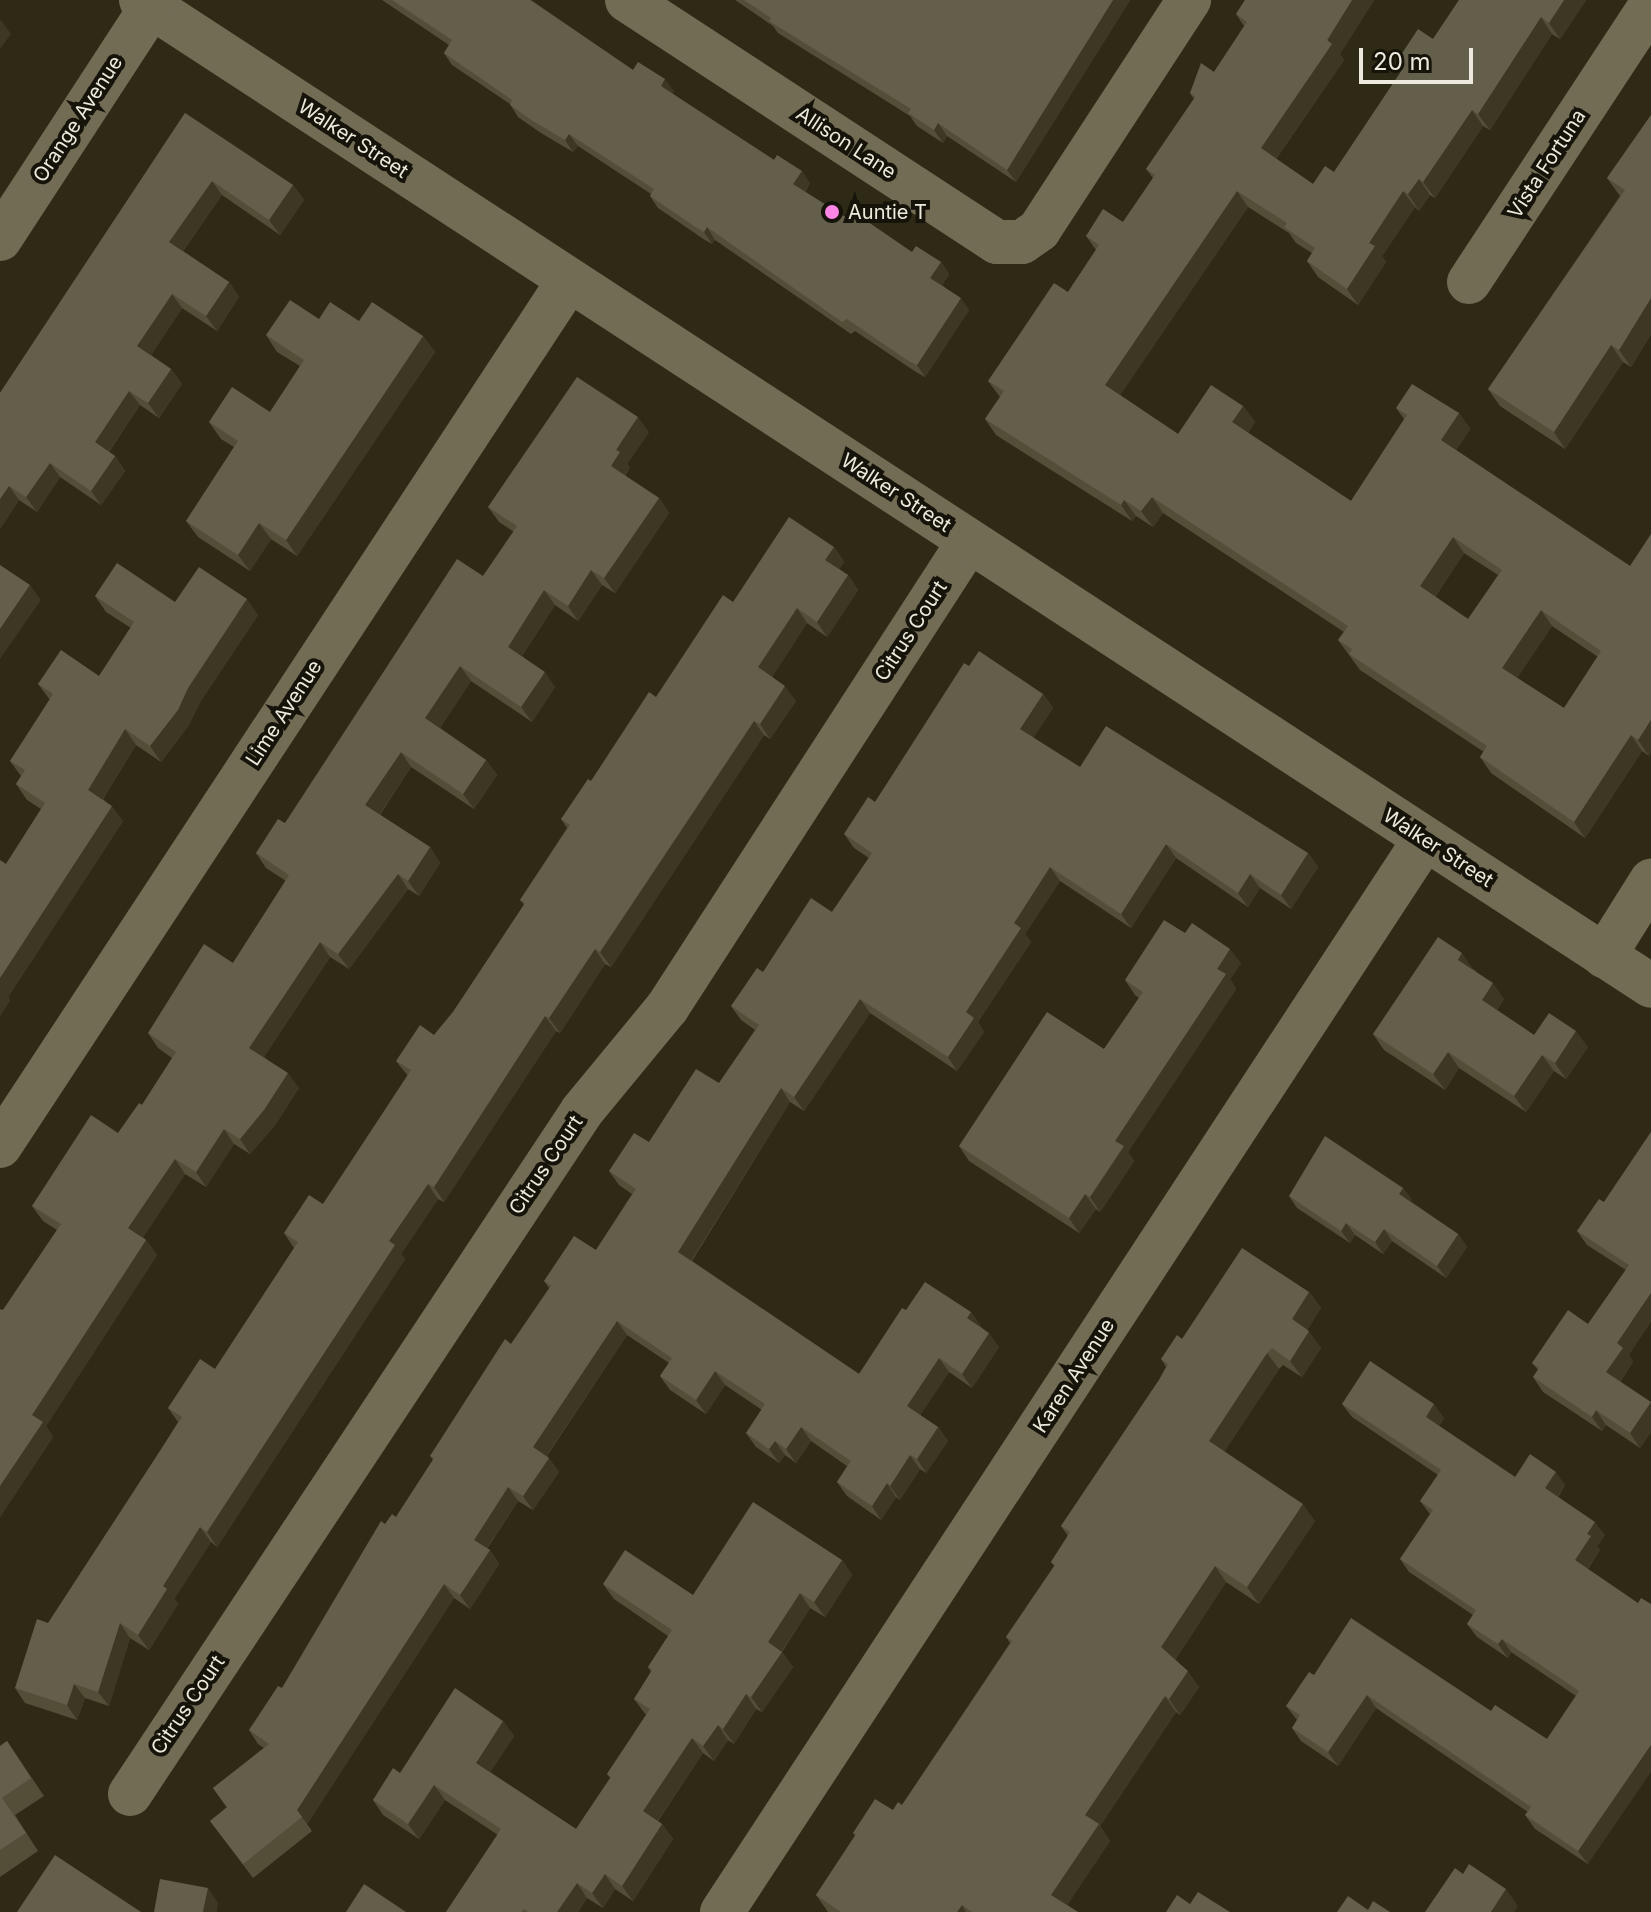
<!DOCTYPE html>
<style>
body{margin:0}
#map{position:relative;width:1651px;height:1912px;overflow:hidden;background:#2f2a15;font-family:Inter,sans-serif}
div>[style]{position:absolute}
.street>*{height:44px;margin:-22px;padding:0 22px;transform-origin:22px;border-radius:22px;background:#726c55}
.secondary>*{height:44px;margin:-22px;padding:0 22px;transform-origin:22px;border-radius:22px;background:#726c55}
.wall>*{inset:0;background:#534e38}
.shaded-wall>*{inset:0;background:#3d3823}
.building>*{inset:0;background:#635f4a}
.dots>*{width:22px;height:22px;translate:-50% -50%;box-sizing:border-box;border:4px solid #15130a;border-radius:50%}
span{translate:-50% -50%;white-space:nowrap;text-align:center;line-height:1.15;-webkit-text-stroke:8px #15130a;paint-order:stroke}
.street-label{font-size:20px;color:#edeadd}
.poi-label{font-size:20px;color:#edeadd}
.left{translate:0 -50%;text-align:left}
.scale{position:absolute;left:1359px;top:48px;width:114px;height:36px;box-sizing:border-box;border:4px solid #edeadd;border-top:0;padding-left:10px;font-size:24px;line-height:28px;white-space:nowrap;color:#edeadd;-webkit-text-stroke:6px #15130a;paint-order:stroke}
</style>
<div id="map">
<div class="street">
<i style="left:627px;top:0;width:442px;rotate:33.2deg"></i>
<i style="left:997px;top:242px;width:25px"></i>
<i style="left:1022px;top:242px;width:21px;rotate:-35deg"></i>
<i style="left:1039px;top:230px;width:275px;rotate:-56.9deg"></i>
<i style="left:1469px;top:282px;width:331px;rotate:-56.7deg"></i>
<i style="left:1604px;top:956px;width:89px;rotate:-57.9deg"></i>
<i style="left:0;top:1146px;width:1036px;rotate:-56.69deg"></i>
<i style="left:130px;top:1794px;width:819px;rotate:-56.5deg"></i>
<i style="left:582px;top:1111px;width:134px;rotate:-50.5deg"></i>
<i style="left:667px;top:1008px;width:556px;rotate:-57.11deg"></i>
<i style="left:722px;top:1912px;width:1283px;rotate:-56.77deg"></i>
</div>
<div class="secondary">
<i style="left:141px;top:0;width:1803px;rotate:33.14deg"></i>
<i style="left:0;top:239px;width:285px;rotate:-56.9deg"></i>
</div>
<div class="wall">
<i style="clip-path:polygon(382px 0,531px 0,633px 70px,674px 91px,672px 94px,810px 183px,805px 192px,850px 220px,912px 252px,941px 262px,949px 274px,942px 285px,969px 310px,925px 377px,916px 372px,855px 331px,851px 334px,715px 240px,712px 244px,705px 240px,658px 208px,650px 196px,651px 194px,578px 146px,573px 152px,541px 133px,518px 117px,510px 104px,452px 65px,444px 53px,449px 45px)"></i>
<i style="clip-path:polygon(735px 0,1130px 0,1016px 182px,947px 136px,943px 143px,917px 126px,910px 116px,778px 33px,773px 26px)"></i>
<i style="clip-path:polygon(evenodd,1245px 0,1374px 0,1340px 54px,1344px 60px,1276px 159px,1313px 184px,1334px 172px,1404px 67px,1399px 58px,1433px 39px,1459px 0,1586px 0,1560px 39px,1552px 34px,1490px 130px,1483px 126px,1435px 198px,1430px 195px,1419px 211px,1415px 207px,1382px 256px,1386px 262px,1358px 305px,1318px 277px,1307px 261px,1312px 253px,1296px 243px,1289px 233px,1248px 207px,1120px 395px,1178px 434px,1243px 406px,1255px 422px,1248px 433px,1351px 501px,1404px 419px,1396px 408px,1459px 413px,1470px 429px,1456px 450px,1630px 566px,1649px 756px,1642px 751px,1585px 838px,1491px 773px,1480px 757px,1484px 752px,1360px 670px,1338px 640px,1344px 632px,1163px 513px,1153px 527px,1136px 516px,1132px 521px,996px 435px,985px 419px,1000px 397px,988px 381px,1068px 292px,1096px 250px,1086px 236px,1123px 222px,1153px 178px,1146px 169px,1194px 99px,1190px 93px,1214px 72px,1244px 26px,1236px 14px,1245px 0,1464px 553px,1498px 575px,1468px 619px,1435px 597px,1464px 553px,1245px 0,1552px 626px,1598px 657px,1564px 708px,1517px 678px,1552px 626px)"></i>
<i style="clip-path:polygon(185px 113px,293px 185px,304px 200px,280px 235px,222px 195px,183px 251px,229px 282px,239px 297px,217px 331px,182px 308px,151px 355px,171px 369px,182px 384px,159px 418px,140px 405px,109px 452px,115px 456px,125px 471px,101px 505px,60px 477px,37px 512px,19px 500px,0 529px,0 393px)"></i>
<i style="clip-path:polygon(1651px 115px,1651px 334px,1631px 367px,1623px 362px,1565px 449px,1500px 406px,1488px 389px,1620px 196px,1607px 178px)"></i>
<i style="clip-path:polygon(319px 319px,359px 321px,423px 336px,435px 352px,297px 556px,271px 539px,250px 571px,198px 537px,186px 521px,234px 447px,221px 439px,209px 422px,270px 412px,300px 366px,277px 352px,266px 335px)"></i>
<i style="clip-path:polygon(649px 432px,627px 464px,630px 467px,625px 476px,659px 498px,669px 513px,615px 593px,602px 585px,578px 621px,555px 605px,522px 656px,555px 687px,532px 722px,471px 681px,440px 728px,486px 760px,497px 775px,474px 809px,411px 767px,380px 815px,430px 847px,440px 863px,419px 896px,408px 889px,349px 969px,330px 957px,264px 1057px,299px 1088px,275px 1125px,250px 1154px,234px 1144px,206px 1187px,185px 1174px,143px 1237px,146px 1240px,157px 1255px,46px 1426px,53px 1437px,0 1517px,3px 1310px,57px 1230px,43px 1221px,32px 1206px,118px 1133px,142px 1105px,172px 1058px,158px 1048px,148px 1033px,233px 963px,286px 881px,266px 868px,256px 853px,285px 823px,483px 576px,514px 532px,499px 522px,488px 507px)"></i>
<i style="clip-path:polygon(834px 547px,844px 562px,839px 569px,848px 575px,858px 590px,827px 637px,807px 623px,772px 677px,796px 701px,770px 739px,764px 735px,611px 967px,605px 964px,560px 1033px,556px 1031px,444px 1202px,438px 1199px,401px 1254px,405px 1259px,217px 1547px,211px 1542px,174px 1599px,178px 1604px,149px 1650px,130px 1638px,109px 1706px,85px 1698px,77px 1720px,25px 1703px,15px 1688px,178px 1422px,168px 1408px,215px 1369px,294px 1248px,284px 1233px,323px 1204px,408px 1076px,396px 1061px,434px 1035px,453px 1012px,524px 905px,520px 900px,567px 828px,561px 819px,733px 602px)"></i>
<i style="clip-path:polygon(95px 596px,175px 602px,258px 615px,200px 702px,189px 725px,161px 762px,136px 745px,103px 799px,123px 821px,8px 997px,10px 1000px,0 1016px,6px 864px,41px 809px,27px 800px,16px 784px,21px 776px,10px 761px,50px 700px,38px 684px,99px 676px,131px 628px,106px 612px)"></i>
<i style="clip-path:polygon(969px 666px,1043px 694px,1053px 708px,1033px 738px,1080px 767px,1308px 853px,1318px 867px,1291px 909px,1260px 888px,1248px 907px,1176px 858px,1131px 928px,1060px 881px,1025px 934px,1031px 942px,978px 1022px,984px 1032px,957px 1071px,870px 1013px,804px 1111px,790px 1102px,692px 1261px,859px 1374px,906px 1310px,971px 1312px,981px 1327px,999px 1347px,972px 1388px,949px 1372px,920px 1415px,938px 1427px,948px 1441px,926px 1473px,920px 1469px,900px 1500px,896px 1497px,881px 1520px,847px 1496px,837px 1482px,847px 1466px,811px 1441px,796px 1463px,785px 1455px,779px 1463px,756px 1447px,746px 1433px,762px 1410px,725px 1385px,706px 1414px,670px 1390px,660px 1376px,669px 1363px,627px 1335px,547px 1456px,559px 1472px,533px 1510px,518px 1501px,487px 1549px,490px 1550px,499px 1564px,470px 1609px,454px 1598px,307px 1824px,312px 1831px,253px 1878px,210px 1821px,227px 1808px,213px 1788px,264px 1748px,258px 1744px,249px 1730px,282px 1688px,385px 1524px,396px 1517px,433px 1460px,430px 1456px,511px 1344px,549px 1288px,544px 1281px,596px 1250px,632px 1194px,619px 1185px,609px 1171px,649px 1142px,719px 1083px,755px 1030px,741px 1020px,731px 1006px,763px 972px,832px 912px,869px 858px,854px 848px,844px 834px,875px 802px)"></i>
<i style="clip-path:polygon(1185px 933px,1241px 963px,1230px 979px,1236px 989px,1128px 1152px,1134px 1161px,1100px 1212px,1096px 1209px,1079px 1233px,969px 1161px,959px 1146px,1104px 1049px,1139px 998px,1135px 995px,1125px 980px)"></i>
<i style="clip-path:polygon(1473px 969px,1504px 999px,1497px 1010px,1534px 1035px,1588px 1047px,1566px 1079px,1554px 1071px,1526px 1112px,1459px 1068px,1445px 1090px,1384px 1050px,1373px 1034px)"></i>
<i style="clip-path:polygon(1651px 1132px,1629px 1355px,1633px 1362px,1620px 1382px,1651px 1403px,1651px 1432px,1640px 1448px,1606px 1425px,1602px 1431px,1543px 1392px,1533px 1377px,1538px 1370px,1532px 1363px,1588px 1324px,1626px 1270px,1587px 1245px,1577px 1231px,1604px 1202px)"></i>
<i style="clip-path:polygon(1403px 1188px,1412px 1200px,1410px 1201px,1458px 1234px,1467px 1247px,1446px 1278px,1392px 1241px,1383px 1254px,1355px 1235px,1350px 1243px,1297px 1208px,1289px 1196px)"></i>
<i style="clip-path:polygon(1309px 1292px,1321px 1308px,1307px 1330px,1321px 1348px,1302px 1377px,1283px 1365px,1279px 1369px,1224px 1452px,1315px 1521px,1259px 1604px,1226px 1582px,1175px 1660px,1199px 1687px,1180px 1715px,1176px 1712px,1100px 1826px,1110px 1841px,1067px 1905px,1078px 1912px,828px 1912px,816px 1895px,855px 1836px,853px 1833px,902px 1805px,1010px 1643px,1006px 1637px,1054px 1566px,1051px 1562px,1068px 1536px,1061px 1526px,1159px 1380px,1166px 1367px,1161px 1359px,1182px 1339px)"></i>
<i style="clip-path:polygon(1342px 1404px,1444px 1418px,1439px 1426px,1515px 1477px,1565px 1485px,1558px 1497px,1605px 1535px,1597px 1546px,1600px 1550px,1588px 1569px,1588px 1864px,1535px 1829px,1525px 1815px,1528px 1812px,1376px 1708px,1338px 1766px,1301px 1741px,1292px 1728px,1297px 1720px,1286px 1706px,1314px 1675px,1491px 1711px,1547px 1739px,1576px 1696px,1511px 1652px,1508px 1658px,1477px 1637px,1467px 1624px,1473px 1615px,1409px 1572px,1400px 1559px,1430px 1514px,1420px 1501px,1438px 1475px,1352px 1417px)"></i>
<i style="clip-path:polygon(842px 1560px,852px 1575px,825px 1617px,810px 1608px,782px 1652px,793px 1667px,762px 1712px,756px 1709px,734px 1744px,728px 1740px,714px 1761px,703px 1753px,658px 1821px,662px 1824px,673px 1839px,633px 1901px,615px 1889px,603px 1908px,587px 1898px,578px 1912px,446px 1912px,498px 1835px,445px 1800px,419px 1839px,383px 1815px,373px 1800px,400px 1773px,503px 1721px,514px 1736px,490px 1772px,576px 1829px,610px 1778px,607px 1774px,646px 1715px,634px 1699px,651px 1672px,648px 1667px,668px 1636px,614px 1599px,603px 1584px,693px 1595px)"></i>
<i style="clip-path:polygon(7px 1741px,44px 1796px,15px 1815px,38px 1851px,0 1877px,0 1746px)"></i>
</div>
<div class="shaded-wall">
<i style="clip-path:polygon(1113px 0,1130px 0,1016px 182px,1007px 170px)"></i>
<i style="clip-path:polygon(1352px 0,1374px 0,1340px 54px,1344px 60px,1272px 164px,1261px 148px)"></i>
<i style="clip-path:polygon(1564px 0,1586px 0,1560px 39px,1549px 23px)"></i>
<i style="clip-path:polygon(1541px 17px,1552px 34px,1490px 130px,1478px 114px)"></i>
<i style="clip-path:polygon(0 19px,11px 34px,0 49px)"></i>
<i style="clip-path:polygon(665px 79px,674px 91px,669px 98px,661px 86px)"></i>
<i style="clip-path:polygon(1472px 110px,1483px 126px,1435px 198px,1423px 182px)"></i>
<i style="clip-path:polygon(938px 123px,947px 136px,943px 143px,934px 130px)"></i>
<i style="clip-path:polygon(569px 134px,578px 146px,573px 152px,565px 140px)"></i>
<i style="clip-path:polygon(802px 171px,810px 183px,801px 196px,793px 184px)"></i>
<i style="clip-path:polygon(1419px 179px,1430px 195px,1419px 211px,1408px 194px)"></i>
<i style="clip-path:polygon(212px 181px,222px 195px,179px 256px,169px 242px)"></i>
<i style="clip-path:polygon(293px 185px,304px 200px,280px 235px,269px 220px)"></i>
<i style="clip-path:polygon(1237px 191px,1248px 207px,1116px 401px,1105px 385px)"></i>
<i style="clip-path:polygon(1403px 191px,1415px 207px,1382px 256px,1386px 262px,1358px 305px,1347px 289px,1369px 243px)"></i>
<i style="clip-path:polygon(707px 227px,715px 240px,712px 244px,704px 232px)"></i>
<i style="clip-path:polygon(941px 262px,949px 274px,939px 290px,930px 278px)"></i>
<i style="clip-path:polygon(229px 282px,239px 297px,217px 331px,206px 316px)"></i>
<i style="clip-path:polygon(172px 294px,182px 308px,147px 361px,137px 346px)"></i>
<i style="clip-path:polygon(961px 298px,969px 310px,925px 377px,917px 365px)"></i>
<i style="clip-path:polygon(1651px 298px,1651px 334px,1631px 367px,1619px 350px)"></i>
<i style="clip-path:polygon(423px 336px,435px 352px,297px 556px,286px 540px)"></i>
<i style="clip-path:polygon(1611px 345px,1623px 362px,1565px 449px,1554px 432px)"></i>
<i style="clip-path:polygon(171px 369px,182px 384px,159px 418px,148px 403px)"></i>
<i style="clip-path:polygon(129px 391px,140px 405px,105px 457px,95px 442px)"></i>
<i style="clip-path:polygon(1243px 406px,1255px 422px,1244px 439px,1232px 422px)"></i>
<i style="clip-path:polygon(1459px 413px,1470px 429px,1452px 456px,1441px 440px)"></i>
<i style="clip-path:polygon(638px 417px,649px 432px,627px 464px,630px 467px,621px 481px,611px 466px,616px 450px)"></i>
<i style="clip-path:polygon(115px 456px,125px 471px,101px 505px,91px 491px)"></i>
<i style="clip-path:polygon(50px 463px,60px 477px,37px 512px,26px 497px)"></i>
<i style="clip-path:polygon(9px 486px,19px 500px,0 529px,0 499px)"></i>
<i style="clip-path:polygon(1152px 497px,1163px 513px,1153px 527px,1141px 511px)"></i>
<i style="clip-path:polygon(659px 498px,669px 513px,615px 593px,604px 578px)"></i>
<i style="clip-path:polygon(1124px 500px,1136px 516px,1132px 521px,1121px 505px)"></i>
<i style="clip-path:polygon(259px 523px,271px 539px,250px 571px,238px 555px)"></i>
<i style="clip-path:polygon(1453px 537px,1464px 553px,1431px 602px,1420px 586px)"></i>
<i style="clip-path:polygon(834px 547px,844px 562px,836px 574px,825px 560px)"></i>
<i style="clip-path:polygon(591px 570px,602px 585px,578px 621px,568px 606px)"></i>
<i style="clip-path:polygon(848px 575px,858px 590px,827px 637px,817px 622px)"></i>
<i style="clip-path:polygon(30px 585px,41px 600px,0 659px,0 629px)"></i>
<i style="clip-path:polygon(544px 590px,555px 605px,518px 662px,508px 647px)"></i>
<i style="clip-path:polygon(247px 599px,258px 615px,200px 702px,189px 725px,161px 762px,150px 746px)"></i>
<i style="clip-path:polygon(797px 608px,807px 623px,769px 682px,758px 667px)"></i>
<i style="clip-path:polygon(1541px 610px,1552px 626px,1513px 684px,1502px 668px)"></i>
<i style="clip-path:polygon(460px 666px,471px 681px,436px 734px,425px 718px)"></i>
<i style="clip-path:polygon(545px 672px,555px 687px,532px 722px,521px 707px)"></i>
<i style="clip-path:polygon(785px 686px,796px 701px,770px 739px,760px 724px)"></i>
<i style="clip-path:polygon(1043px 694px,1053px 708px,1030px 743px,1020px 729px)"></i>
<i style="clip-path:polygon(1651px 720px,1651px 753px,1649px 756px,1638px 740px)"></i>
<i style="clip-path:polygon(754px 721px,764px 735px,611px 967px,600px 952px)"></i>
<i style="clip-path:polygon(125px 729px,136px 745px,99px 805px,88px 790px)"></i>
<i style="clip-path:polygon(1631px 735px,1642px 751px,1585px 838px,1574px 822px)"></i>
<i style="clip-path:polygon(401px 752px,411px 767px,376px 820px,365px 805px)"></i>
<i style="clip-path:polygon(486px 760px,497px 775px,474px 809px,463px 794px)"></i>
<i style="clip-path:polygon(112px 806px,123px 821px,8px 997px,10px 1000px,0 1016px,0 978px)"></i>
<i style="clip-path:polygon(1166px 844px,1176px 858px,1131px 928px,1121px 914px)"></i>
<i style="clip-path:polygon(430px 847px,440px 863px,419px 896px,408px 881px)"></i>
<i style="clip-path:polygon(1308px 853px,1318px 867px,1291px 909px,1281px 895px)"></i>
<i style="clip-path:polygon(1050px 867px,1060px 881px,1025px 934px,1031px 942px,978px 1022px,984px 1032px,957px 1071px,948px 1057px,966px 1012px,1014px 923px)"></i>
<i style="clip-path:polygon(398px 874px,408px 889px,349px 969px,338px 954px)"></i>
<i style="clip-path:polygon(1250px 874px,1260px 888px,1248px 907px,1238px 893px)"></i>
<i style="clip-path:polygon(320px 942px,330px 957px,260px 1063px,249px 1048px)"></i>
<i style="clip-path:polygon(595px 949px,605px 964px,560px 1033px,549px 1018px)"></i>
<i style="clip-path:polygon(1230px 949px,1241px 963px,1230px 979px,1236px 989px,1128px 1152px,1134px 1161px,1100px 1212px,1090px 1197px,1115px 1141px,1217px 969px)"></i>
<i style="clip-path:polygon(1462px 953px,1473px 969px,1469px 976px,1458px 960px)"></i>
<i style="clip-path:polygon(1493px 983px,1504px 999px,1493px 1016px,1482px 1000px)"></i>
<i style="clip-path:polygon(860px 999px,870px 1013px,804px 1111px,794px 1097px)"></i>
<i style="clip-path:polygon(545px 1016px,556px 1031px,444px 1202px,434px 1187px)"></i>
<i style="clip-path:polygon(1576px 1031px,1588px 1047px,1566px 1079px,1555px 1063px)"></i>
<i style="clip-path:polygon(1448px 1052px,1459px 1068px,1445px 1090px,1433px 1074px)"></i>
<i style="clip-path:polygon(1542px 1055px,1554px 1071px,1526px 1112px,1514px 1096px)"></i>
<i style="clip-path:polygon(288px 1073px,299px 1088px,275px 1125px,250px 1154px,240px 1139px)"></i>
<i style="clip-path:polygon(781px 1088px,790px 1102px,688px 1266px,678px 1252px)"></i>
<i style="clip-path:polygon(224px 1129px,234px 1144px,206px 1187px,196px 1172px)"></i>
<i style="clip-path:polygon(175px 1159px,185px 1174px,139px 1243px,128px 1228px)"></i>
<i style="clip-path:polygon(428px 1184px,438px 1199px,401px 1254px,405px 1259px,217px 1547px,207px 1532px,389px 1241px)"></i>
<i style="clip-path:polygon(1403px 1188px,1412px 1200px,1408px 1206px,1399px 1194px)"></i>
<i style="clip-path:polygon(1085px 1194px,1096px 1209px,1079px 1233px,1069px 1218px)"></i>
<i style="clip-path:polygon(1346px 1223px,1355px 1235px,1350px 1243px,1341px 1231px)"></i>
<i style="clip-path:polygon(1384px 1229px,1392px 1241px,1383px 1254px,1375px 1242px)"></i>
<i style="clip-path:polygon(1458px 1234px,1467px 1247px,1446px 1278px,1437px 1266px)"></i>
<i style="clip-path:polygon(146px 1240px,157px 1255px,46px 1426px,53px 1437px,0 1517px,0 1486px,32px 1415px)"></i>
<i style="clip-path:polygon(1309px 1292px,1321px 1308px,1303px 1336px,1292px 1319px)"></i>
<i style="clip-path:polygon(1651px 1293px,1651px 1322px,1629px 1355px,1633px 1362px,1616px 1387px,1606px 1372px,1617px 1343px)"></i>
<i style="clip-path:polygon(971px 1312px,981px 1326px,977px 1332px,967px 1318px)"></i>
<i style="clip-path:polygon(617px 1321px,627px 1335px,543px 1461px,533px 1447px)"></i>
<i style="clip-path:polygon(1309px 1331px,1321px 1348px,1302px 1377px,1290px 1361px)"></i>
<i style="clip-path:polygon(989px 1333px,999px 1347px,972px 1388px,962px 1374px)"></i>
<i style="clip-path:polygon(1267px 1353px,1279px 1369px,1220px 1458px,1209px 1441px)"></i>
<i style="clip-path:polygon(939px 1358px,949px 1372px,917px 1420px,907px 1406px)"></i>
<i style="clip-path:polygon(715px 1371px,725px 1385px,706px 1414px,696px 1400px)"></i>
<i style="clip-path:polygon(1651px 1402px,1651px 1432px,1640px 1448px,1630px 1433px)"></i>
<i style="clip-path:polygon(1434px 1404px,1444px 1418px,1436px 1431px,1426px 1417px)"></i>
<i style="clip-path:polygon(1596px 1410px,1606px 1425px,1602px 1431px,1592px 1417px)"></i>
<i style="clip-path:polygon(801px 1427px,811px 1441px,796px 1463px,786px 1449px)"></i>
<i style="clip-path:polygon(938px 1427px,948px 1441px,926px 1473px,917px 1459px)"></i>
<i style="clip-path:polygon(775px 1441px,785px 1455px,779px 1463px,769px 1449px)"></i>
<i style="clip-path:polygon(910px 1455px,920px 1469px,900px 1500px,890px 1486px)"></i>
<i style="clip-path:polygon(549px 1458px,559px 1472px,533px 1510px,523px 1496px)"></i>
<i style="clip-path:polygon(1556px 1472px,1565px 1485px,1554px 1501px,1545px 1488px)"></i>
<i style="clip-path:polygon(887px 1483px,896px 1497px,881px 1520px,872px 1506px)"></i>
<i style="clip-path:polygon(508px 1487px,518px 1501px,483px 1554px,474px 1540px)"></i>
<i style="clip-path:polygon(1303px 1504px,1315px 1521px,1259px 1604px,1247px 1587px)"></i>
<i style="clip-path:polygon(1595px 1522px,1605px 1535px,1597px 1546px,1600px 1550px,1584px 1574px,1575px 1560px,1587px 1534px)"></i>
<i style="clip-path:polygon(200px 1527px,211px 1542px,174px 1599px,178px 1604px,149px 1650px,138px 1635px,163px 1586px)"></i>
<i style="clip-path:polygon(490px 1550px,499px 1564px,470px 1609px,460px 1595px)"></i>
<i style="clip-path:polygon(842px 1560px,852px 1575px,825px 1617px,814px 1602px)"></i>
<i style="clip-path:polygon(1215px 1566px,1226px 1582px,1172px 1664px,1161px 1647px)"></i>
<i style="clip-path:polygon(444px 1584px,454px 1598px,307px 1824px,297px 1810px)"></i>
<i style="clip-path:polygon(800px 1593px,810px 1608px,778px 1657px,768px 1642px)"></i>
<i style="clip-path:polygon(120px 1623px,130px 1638px,109px 1706px,98px 1692px)"></i>
<i style="clip-path:polygon(1502px 1639px,1511px 1652px,1508px 1658px,1498px 1644px)"></i>
<i style="clip-path:polygon(782px 1652px,793px 1667px,762px 1712px,751px 1697px)"></i>
<i style="clip-path:polygon(1188px 1671px,1199px 1687px,1180px 1715px,1169px 1699px)"></i>
<i style="clip-path:polygon(74px 1684px,85px 1698px,77px 1720px,67px 1705px)"></i>
<i style="clip-path:polygon(746px 1694px,756px 1709px,734px 1744px,723px 1729px)"></i>
<i style="clip-path:polygon(1367px 1695px,1376px 1708px,1338px 1766px,1328px 1752px)"></i>
<i style="clip-path:polygon(1165px 1696px,1176px 1712px,1100px 1826px,1110px 1841px,1063px 1911px,1051px 1895px,1085px 1815px)"></i>
<i style="clip-path:polygon(503px 1721px,514px 1736px,486px 1778px,476px 1763px)"></i>
<i style="clip-path:polygon(718px 1725px,728px 1740px,714px 1761px,703px 1746px)"></i>
<i style="clip-path:polygon(692px 1738px,703px 1753px,654px 1826px,643px 1811px)"></i>
<i style="clip-path:polygon(1651px 1745px,1651px 1772px,1588px 1864px,1578px 1851px)"></i>
<i style="clip-path:polygon(434px 1785px,445px 1800px,419px 1839px,408px 1824px)"></i>
<i style="clip-path:polygon(662px 1824px,673px 1839px,633px 1901px,622px 1886px)"></i>
<i style="clip-path:polygon(605px 1874px,615px 1889px,603px 1908px,592px 1893px)"></i>
<i style="clip-path:polygon(577px 1883px,587px 1898px,578px 1912px,557px 1912px)"></i>
<i style="clip-path:polygon(208px 1888px,218px 1903px,217px 1912px,203px 1912px)"></i>
<i style="clip-path:polygon(1506px 1889px,1518px 1906px,1514px 1912px,1491px 1912px)"></i>
<i style="clip-path:polygon(962px 1905px,966px 1912px,957px 1912px)"></i>
</div>
<div class="building">
<i style="clip-path:polygon(392px 0,530px 0,633px 70px,638px 62px,665px 79px,661px 86px,774px 160px,777px 155px,802px 171px,793px 184px,850px 220px,855px 213px,912px 252px,916px 246px,941px 262px,930px 278px,961px 298px,917px 365px,907px 360px,847px 319px,842px 322px,707px 227px,704px 232px,697px 228px,650px 196px,654px 189px,569px 134px,565px 140px,533px 121px,510px 105px,512px 100px,444px 53px,452px 40px)"></i>
<i style="clip-path:polygon(744px 0,1113px 0,1007px 170px,938px 123px,934px 130px,908px 113px,911px 109px,769px 21px,771px 18px)"></i>
<i style="clip-path:polygon(evenodd,1245px 0,1352px 0,1327px 40px,1332px 44px,1261px 148px,1313px 184px,1325px 166px,1334px 172px,1406px 64px,1399px 58px,1418px 29px,1433px 39px,1459px 0,1564px 0,1549px 23px,1541px 17px,1478px 114px,1472px 110px,1423px 182px,1419px 179px,1408px 194px,1403px 191px,1369px 243px,1375px 246px,1347px 289px,1307px 261px,1315px 248px,1284px 227px,1287px 223px,1237px 191px,1105px 385px,1178px 434px,1211px 385px,1243px 406px,1232px 422px,1351px 501px,1407px 415px,1396px 408px,1412px 384px,1459px 413px,1441px 440px,1630px 566px,1651px 534px,1651px 720px,1638px 740px,1631px 735px,1574px 822px,1480px 757px,1487px 746px,1349px 654px,1352px 649px,1338px 640px,1348px 626px,1152px 497px,1141px 511px,1124px 500px,1121px 505px,985px 419px,1004px 391px,988px 381px,1054px 283px,1068px 292px,1099px 245px,1086px 236px,1103px 209px,1123px 222px,1155px 175px,1146px 169px,1195px 97px,1190px 93px,1201px 63px,1214px 72px,1247px 22px,1236px 14px,1245px 0,1453px 537px,1502px 570px,1468px 619px,1420px 586px,1453px 537px,1245px 0,1541px 610px,1601px 651px,1564px 708px,1502px 668px,1541px 610px)"></i>
<i style="clip-path:polygon(185px 113px,293px 185px,269px 220px,212px 181px,169px 242px,229px 282px,206px 316px,172px 294px,137px 346px,171px 369px,148px 403px,129px 391px,95px 442px,115px 456px,91px 491px,50px 463px,26px 497px,9px 486px,0 499px,0 393px)"></i>
<i style="clip-path:polygon(1651px 115px,1651px 298px,1619px 350px,1611px 345px,1554px 432px,1488px 389px,1625px 190px,1607px 178px)"></i>
<i style="clip-path:polygon(290px 300px,319px 319px,330px 302px,359px 321px,372px 302px,423px 336px,286px 540px,259px 523px,238px 555px,186px 521px,238px 441px,209px 422px,232px 387px,270px 412px,304px 360px,266px 335px)"></i>
<i style="clip-path:polygon(577px 377px,638px 417px,616px 450px,620px 452px,611px 466px,659px 498px,604px 578px,591px 570px,568px 606px,544px 590px,508px 647px,545px 672px,521px 707px,460px 666px,425px 718px,486px 760px,463px 794px,401px 752px,365px 805px,430px 847px,408px 881px,398px 874px,338px 954px,320px 942px,249px 1048px,288px 1073px,264px 1110px,240px 1139px,224px 1129px,196px 1172px,175px 1159px,128px 1228px,146px 1240px,32px 1415px,43px 1422px,0 1486px,0 1309px,3px 1310px,61px 1224px,32px 1206px,91px 1115px,118px 1133px,139px 1103px,142px 1105px,176px 1052px,148px 1033px,183px 977px,204px 944px,233px 963px,289px 875px,256px 853px,278px 819px,285px 823px,457px 559px,483px 576px,517px 526px,488px 507px)"></i>
<i style="clip-path:polygon(789px 517px,834px 547px,825px 560px,848px 575px,817px 622px,797px 608px,758px 667px,785px 686px,760px 724px,754px 721px,600px 952px,595px 949px,549px 1018px,545px 1016px,434px 1187px,428px 1184px,389px 1241px,395px 1245px,207px 1532px,200px 1527px,163px 1586px,167px 1589px,138px 1635px,120px 1623px,98px 1692px,74px 1684px,67px 1705px,15px 1688px,37px 1619px,48px 1623px,182px 1417px,168px 1408px,200px 1359px,215px 1369px,298px 1242px,284px 1233px,309px 1195px,323px 1204px,409px 1073px,411px 1070px,396px 1061px,420px 1025px,434px 1035px,453px 1012px,525px 903px,520px 900px,570px 825px,561px 819px,588px 779px,591px 781px,649px 692px,656px 697px,723px 595px,733px 602px)"></i>
<i style="clip-path:polygon(117px 563px,175px 602px,199px 567px,247px 599px,189px 686px,178px 710px,150px 746px,125px 729px,88px 790px,112px 806px,0 978px,0 860px,6px 864px,45px 803px,16px 784px,25px 770px,10px 761px,53px 694px,38px 684px,61px 650px,99px 676px,134px 622px,95px 596px)"></i>
<i style="clip-path:polygon(0 565px,30px 585px,0 629px)"></i>
<i style="clip-path:polygon(979px 651px,1043px 694px,1020px 729px,1080px 767px,1106px 726px,1308px 853px,1281px 895px,1250px 874px,1238px 893px,1166px 844px,1121px 914px,1050px 867px,1014px 923px,1021px 928px,966px 1012px,974px 1018px,948px 1057px,860px 999px,794px 1097px,781px 1088px,678px 1252px,859px 1374px,902px 1308px,906px 1310px,925px 1282px,971px 1312px,967px 1318px,989px 1333px,962px 1374px,939px 1358px,907px 1406px,938px 1427px,917px 1459px,910px 1455px,890px 1486px,887px 1483px,872px 1506px,837px 1482px,851px 1461px,801px 1427px,786px 1449px,775px 1441px,769px 1449px,746px 1433px,765px 1404px,715px 1371px,696px 1400px,660px 1376px,672px 1358px,617px 1321px,533px 1447px,549px 1458px,523px 1496px,508px 1487px,474px 1540px,490px 1550px,460px 1595px,444px 1584px,297px 1810px,302px 1817px,243px 1864px,210px 1821px,227px 1807px,213px 1788px,269px 1744px,249px 1730px,278px 1686px,282px 1688px,381px 1521px,385px 1524px,392px 1514px,396px 1517px,434px 1458px,430px 1456px,505px 1339px,511px 1344px,551px 1286px,544px 1281px,574px 1236px,596px 1250px,636px 1189px,609px 1171px,634px 1133px,649px 1142px,696px 1069px,719px 1083px,759px 1025px,731px 1006px,757px 968px,763px 972px,811px 898px,832px 912px,872px 853px,844px 834px,868px 797px,875px 802px,964px 663px,969px 666px)"></i>
<i style="clip-path:polygon(1164px 920px,1185px 933px,1192px 923px,1230px 949px,1217px 969px,1226px 974px,1115px 1141px,1124px 1146px,1090px 1197px,1085px 1194px,1069px 1218px,959px 1146px,1047px 1012px,1104px 1049px,1143px 992px,1125px 980px)"></i>
<i style="clip-path:polygon(1438px 937px,1462px 953px,1458px 960px,1493px 983px,1482px 1000px,1534px 1035px,1549px 1013px,1576px 1031px,1555px 1063px,1542px 1055px,1514px 1096px,1448px 1052px,1433px 1074px,1373px 1034px)"></i>
<i style="clip-path:polygon(1651px 1132px,1651px 1293px,1617px 1343px,1623px 1348px,1606px 1372px,1651px 1402px,1630px 1433px,1596px 1410px,1592px 1417px,1533px 1377px,1539px 1368px,1532px 1363px,1568px 1310px,1588px 1324px,1629px 1265px,1577px 1231px,1599px 1199px,1604px 1202px)"></i>
<i style="clip-path:polygon(1325px 1136px,1403px 1188px,1399px 1194px,1458px 1234px,1437px 1266px,1384px 1229px,1375px 1242px,1346px 1223px,1341px 1231px,1289px 1196px)"></i>
<i style="clip-path:polygon(1242px 1248px,1309px 1292px,1292px 1319px,1309px 1331px,1290px 1361px,1272px 1348px,1267px 1353px,1209px 1441px,1303px 1504px,1247px 1587px,1215px 1566px,1161px 1647px,1188px 1671px,1169px 1699px,1165px 1696px,1085px 1815px,1099px 1824px,1051px 1895px,1078px 1912px,972px 1912px,962px 1905px,957px 1912px,841px 1912px,816px 1895px,856px 1834px,853px 1833px,875px 1799px,893px 1810px,898px 1802px,902px 1805px,964px 1713px,1012px 1641px,1006px 1637px,1055px 1565px,1051px 1562px,1070px 1532px,1061px 1526px,1159px 1380px,1168px 1364px,1161px 1359px,1177px 1335px,1182px 1339px)"></i>
<i style="clip-path:polygon(1370px 1361px,1434px 1404px,1426px 1417px,1515px 1477px,1530px 1454px,1556px 1472px,1545px 1488px,1595px 1522px,1587px 1534px,1591px 1536px,1575px 1560px,1638px 1603px,1641px 1598px,1651px 1604px,1651px 1745px,1578px 1851px,1525px 1815px,1531px 1807px,1367px 1695px,1328px 1752px,1292px 1728px,1300px 1715px,1286px 1706px,1309px 1672px,1314px 1675px,1351px 1618px,1491px 1711px,1495px 1705px,1547px 1739px,1579px 1691px,1502px 1639px,1498px 1644px,1467px 1624px,1476px 1610px,1400px 1559px,1433px 1510px,1420px 1501px,1441px 1470px,1342px 1404px)"></i>
<i style="clip-path:polygon(753px 1502px,842px 1560px,814px 1602px,800px 1593px,768px 1642px,782px 1652px,751px 1697px,746px 1694px,723px 1729px,718px 1725px,703px 1746px,692px 1738px,643px 1811px,662px 1824px,622px 1886px,605px 1874px,592px 1893px,577px 1883px,557px 1912px,528px 1912px,524px 1909px,521px 1912px,446px 1912px,501px 1829px,434px 1785px,408px 1824px,373px 1800px,393px 1768px,400px 1773px,455px 1688px,503px 1721px,476px 1763px,576px 1829px,611px 1777px,607px 1774px,650px 1709px,634px 1699px,652px 1670px,648px 1667px,672px 1630px,603px 1584px,625px 1550px,693px 1595px)"></i>
<i style="clip-path:polygon(7px 1741px,31px 1778px,2px 1798px,26px 1833px,0 1850px,0 1746px)"></i>
<i style="clip-path:polygon(55px 1855px,141px 1912px,17px 1912px)"></i>
<i style="clip-path:polygon(1469px 1864px,1506px 1889px,1491px 1912px,1425px 1912px,1455px 1868px,1463px 1874px)"></i>
<i style="clip-path:polygon(160px 1879px,208px 1888px,203px 1912px,154px 1912px)"></i>
<i style="clip-path:polygon(364px 1884px,406px 1912px,346px 1912px)"></i>
<i style="clip-path:polygon(1198px 1892px,1230px 1912px,1166px 1912px,1177px 1895px,1190px 1904px)"></i>
<i style="clip-path:polygon(1348px 1896px,1368px 1910px,1373px 1901px,1390px 1912px,1337px 1912px)"></i>
</div>
<div class="dots">
<i style="left:832px;top:212px;background:#fa87e8"></i>
</div>
<div class="street-label">
<span style="left:78px;top:119px;rotate:-57deg">Orange Avenue</span>
<span style="left:353px;top:139px;rotate:33deg">Walker Street</span>
<span style="left:846px;top:143px;rotate:33deg">Allison Lane</span>
<span style="left:1547px;top:164px;rotate:-57deg">Vista Fortuna</span>
<span style="left:896px;top:493px;rotate:33deg">Walker Street</span>
<span style="left:911px;top:631px;rotate:-57deg">Citrus Court</span>
<span style="left:284px;top:713px;rotate:-57deg">Lime Avenue</span>
<span style="left:1438px;top:848px;rotate:33deg">Walker Street</span>
<span style="left:546px;top:1165px;rotate:-56deg">Citrus Court</span>
<span style="left:1074px;top:1376px;rotate:-57deg">Karen Avenue</span>
<span style="left:188px;top:1705px;rotate:-56deg">Citrus Court</span>
</div>
<div class="poi-label">
<span class="left" style="left:848px;top:212px">Auntie T</span>
</div>
<div class="scale">20 m</div>
</div>
